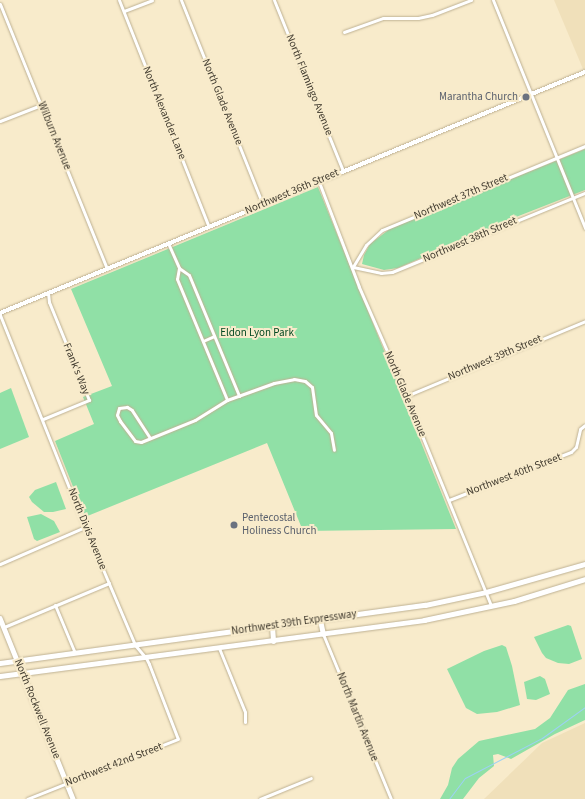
<!DOCTYPE html>
<style>
body{margin:0}
#map{position:relative;width:585px;height:799px;overflow:hidden;background:#f8ebcb;font-family:"Source Sans 3",sans-serif}
div>[style]{position:absolute}
.built>*{inset:0;background:#f0e0ba}
.green>*{inset:0;background:#90e0a6}
.stream>*{height:1px;margin:-0.5px;padding:0 0.5px;transform-origin:0.5px;border-radius:0.5px;background:#9cd1f5}
.roads{filter:drop-shadow(0 0 1px #beb193) drop-shadow(0 0 1px #beb193)}
.minor>*{height:3px;margin:-1.5px;padding:0 1.5px;transform-origin:1.5px;border-radius:1.5px;background:#fff}
.tertiary>*{height:4px;margin:-2px;padding:0 2px;transform-origin:2px;border-radius:2px;background:#fff}
.secondary>*{height:4.5px;margin:-2.25px;padding:0 2.25px;transform-origin:2.25px;border-radius:2.25px;background:#fff}
.trunk>*{height:5px;margin:-2.5px;padding:0 2.5px;transform-origin:2.5px;border-radius:2.5px;background:#fff}
.dots>*{width:11px;height:11px;translate:-50% -50%;box-sizing:border-box;border:2px solid #f8ebcb;border-radius:50%}
span{translate:-50% -50%;white-space:nowrap;text-align:center;line-height:1.15;-webkit-text-stroke:4px #f8ebcb;paint-order:stroke}
.street-label{font-size:11px;color:#413b2f}
.worship-label{font-size:11px;color:#5b616d}
.right{translate:-100% -50%;text-align:right}
.left{translate:0 -50%;text-align:left}
.park-label{font-size:11px;color:#004720}
</style>
<div id="map">
<div class="built">
<i style="clip-path:polygon(554px 0,585px 0,585px 69px,583px 69px)"></i>
<i style="clip-path:polygon(585px 723px,585px 799px,484px 799px,542px 743px)"></i>
</div>
<div class="green">
<i style="clip-path:polygon(585px 149px,585px 190px,516px 217px,398px 268px,384px 270px,362px 264px,364px 255px,370px 244px,391px 228px)"></i>
<i style="clip-path:polygon(318px 187px,456px 529px,303px 531px,267px 443px,85px 517px,55px 441px,94px 424px,83px 397px,112px 386px,71px 289px)"></i>
<i style="clip-path:polygon(11px 388px,29px 437px,0 449px,0 393px)"></i>
<i style="clip-path:polygon(56px 482px,66px 509px,53px 512px,44px 512px,32px 502px,29px 497px,35px 490px)"></i>
<i style="clip-path:polygon(41px 514px,54px 521px,60px 532px,37px 541px,34px 539px,27px 517px)"></i>
<i style="clip-path:polygon(568px 625px,571px 626px,582px 659px,569px 664px,558px 663px,546px 658px,542px 653px,534px 637px)"></i>
<i style="clip-path:polygon(502px 645px,506px 647px,512px 666px,520px 705px,497px 712px,477px 714px,466px 708px,447px 669px,484px 651px)"></i>
<i style="clip-path:polygon(540px 676px,545px 679px,550px 694px,536px 700px,527px 699px,524px 682px)"></i>
<i style="clip-path:polygon(585px 684px,585px 720px,555px 734px,511px 759px,498px 754px,493px 755px,494px 766px,479px 778px,463px 799px,440px 799px,448px 785px,452px 768px,458px 759px,479px 741px,535px 729px,550px 718px,568px 690px)"></i>
</div>
<div class="stream">
<i style="left:449px;top:799px;width:26px;rotate:-53deg"></i>
<i style="left:465px;top:778px;width:87px;rotate:-27.5deg"></i>
<i style="left:542px;top:738px;width:53px;rotate:-35.8deg"></i>
</div>
<div class="roads">
<div class="minor">
<i style="left:119px;top:0;width:244px;rotate:68.4deg"></i>
<i style="left:181px;top:0;width:221px;rotate:68.2deg"></i>
<i style="left:274px;top:0;width:184px;rotate:68deg"></i>
<i style="left:493px;top:0;width:246px;rotate:68deg"></i>
<i style="left:0;top:4px;width:286px;rotate:68deg"></i>
<i style="left:124px;top:11px;width:30px;rotate:-21deg"></i>
<i style="left:344px;top:32px;width:41px;rotate:-19.7deg"></i>
<i style="left:383px;top:18px;width:35px"></i>
<i style="left:418px;top:18px;width:14px;rotate:-12deg"></i>
<i style="left:432px;top:15px;width:42px;rotate:-21deg"></i>
<i style="left:0;top:121px;width:44px;rotate:-21.3deg"></i>
<i style="left:585px;top:146px;width:220px;rotate:157.5deg"></i>
<i style="left:382px;top:230px;width:22px;rotate:137deg"></i>
<i style="left:366px;top:245px;width:26px;rotate:121deg"></i>
<i style="left:353px;top:267px;width:29px;rotate:12deg"></i>
<i style="left:381px;top:273px;width:11px;rotate:-5deg"></i>
<i style="left:392px;top:272px;width:209px;rotate:-22.3deg"></i>
<i style="left:319px;top:182px;width:112px;rotate:69.1deg"></i>
<i style="left:359px;top:287px;width:95px;rotate:66.4deg"></i>
<i style="left:397px;top:374px;width:250px;rotate:67.9deg"></i>
<i style="left:168px;top:243px;width:27px;rotate:66deg"></i>
<i style="left:179px;top:268px;width:11px;rotate:100deg"></i>
<i style="left:177px;top:279px;width:131px;rotate:67.5deg"></i>
<i style="left:179px;top:268px;width:12px;rotate:35deg"></i>
<i style="left:189px;top:275px;width:131px;rotate:67.5deg"></i>
<i style="left:0;top:315px;width:228px;rotate:68.2deg"></i>
<i style="left:85px;top:527px;width:128px;rotate:67deg"></i>
<i style="left:135px;top:645px;width:17px;rotate:50deg"></i>
<i style="left:146px;top:658px;width:7px;rotate:63deg"></i>
<i style="left:149px;top:664px;width:80px;rotate:68.9deg"></i>
<i style="left:178px;top:739px;width:162px;rotate:158.3deg"></i>
<i style="left:203px;top:341px;width:12px;rotate:-24deg"></i>
<i style="left:406px;top:396px;width:194px;rotate:-22.7deg"></i>
<i style="left:43px;top:419px;width:50px;rotate:-22.4deg"></i>
<i style="left:89px;top:400px;width:106px;rotate:-112.2deg"></i>
<i style="left:49px;top:302px;width:10px;rotate:-96deg"></i>
<i style="left:150px;top:438px;width:33px;rotate:-123deg"></i>
<i style="left:132px;top:410px;width:6px;rotate:-149deg"></i>
<i style="left:127px;top:407px;width:8px;rotate:173deg"></i>
<i style="left:119px;top:408px;width:7px;rotate:106deg"></i>
<i style="left:117px;top:415px;width:7px;rotate:63deg"></i>
<i style="left:120px;top:421px;width:25px;rotate:53deg"></i>
<i style="left:135px;top:441px;width:6px;rotate:9deg"></i>
<i style="left:141px;top:442px;width:58px;rotate:-22.2deg"></i>
<i style="left:195px;top:420px;width:38px;rotate:-32deg"></i>
<i style="left:227px;top:400px;width:50px;rotate:-19.9deg"></i>
<i style="left:274px;top:383px;width:20px;rotate:-11deg"></i>
<i style="left:294px;top:379px;width:11px;rotate:10deg"></i>
<i style="left:305px;top:381px;width:9px;rotate:41deg"></i>
<i style="left:312px;top:387px;width:28px;rotate:82deg"></i>
<i style="left:316px;top:415px;width:23px;rotate:50deg"></i>
<i style="left:331px;top:433px;width:17px;rotate:80deg"></i>
<i style="left:449px;top:500px;width:131px;rotate:-21.5deg"></i>
<i style="left:571px;top:452px;width:7px;rotate:-45deg"></i>
<i style="left:576px;top:447px;width:18px;rotate:-77deg"></i>
<i style="left:580px;top:429px;width:6px;rotate:-39deg"></i>
<i style="left:0;top:564px;width:93px;rotate:-23.5deg"></i>
<i style="left:55px;top:605px;width:52px;rotate:67.4deg"></i>
<i style="left:4px;top:627px;width:114px;rotate:-22.7deg"></i>
<i style="left:323px;top:634px;width:178px;rotate:67.6deg"></i>
<i style="left:219px;top:648px;width:69px;rotate:67.9deg"></i>
<i style="left:245px;top:712px;width:10px;rotate:90deg"></i>
<i style="left:260px;top:799px;width:55px;rotate:-22.4deg"></i>
</div>
<div class="tertiary">
<i style="left:0;top:313px;width:633px;rotate:-22.39deg"></i>
</div>
<div class="secondary">
<i style="left:0;top:618px;width:195px;rotate:68deg"></i>
</div>
<div class="trunk">
<i style="left:320px;top:620px;width:14px;rotate:78deg"></i>
<i style="left:272px;top:626px;width:15px;rotate:86deg"></i>
<i style="left:0;top:663px;width:429px;rotate:-7.8deg"></i>
<i style="left:425px;top:605px;width:62px;rotate:-12deg"></i>
<i style="left:486px;top:592px;width:103px;rotate:-15.8deg"></i>
<i style="left:0;top:676px;width:428px;rotate:-7.5deg"></i>
<i style="left:424px;top:620px;width:92px;rotate:-11.9deg"></i>
<i style="left:514px;top:601px;width:74px;rotate:-17.2deg"></i>
</div>
</div>
<div class="dots">
<i style="left:526px;top:97px;background:#6b7280"></i>
<i style="left:234px;top:525px;background:#6b7280"></i>
</div>
<div class="street-label">
<span style="left:309px;top:85px;rotate:68deg">North Flamingo Avenue</span>
<span style="left:222px;top:102px;rotate:68deg">North Glade Avenue</span>
<span style="left:164px;top:113px;rotate:68deg">North Alexander Lane</span>
<span style="left:54px;top:136px;rotate:68deg">Wilburn Avenue</span>
<span style="left:292px;top:192px;rotate:-23deg">Northwest 36th Street</span>
<span style="left:461px;top:197px;rotate:-23deg">Northwest 37th Street</span>
<span style="left:470px;top:240px;rotate:-23deg">Northwest 38th Street</span>
<span style="left:495px;top:358px;rotate:-23deg">Northwest 39th Street</span>
<span style="left:76px;top:369px;rotate:68deg">Frank's Way</span>
<span style="left:405px;top:394px;rotate:67deg">North Glade Avenue</span>
<span style="left:514px;top:475px;rotate:-21deg">Northwest 40th Street</span>
<span style="left:87px;top:529px;rotate:68deg">North Divis Avenue</span>
<span style="left:294px;top:623px;rotate:-8deg">Northwest 39th Expressway</span>
<span style="left:37px;top:709px;rotate:68deg">North Rockwell Avenue</span>
<span style="left:357px;top:717px;rotate:68deg">North Martin Avenue</span>
<span style="left:114px;top:765px;rotate:-21deg">Northwest 42nd Street</span>
</div>
<div class="worship-label">
<span class="right" style="left:518px;top:97px">Marantha Church</span>
<span class="left" style="left:242px;top:525px">Pentecostal<br>Holiness Church</span>
</div>
<div class="park-label">
<span style="left:257px;top:333px">Eldon Lyon Park</span>
</div>
</div>
